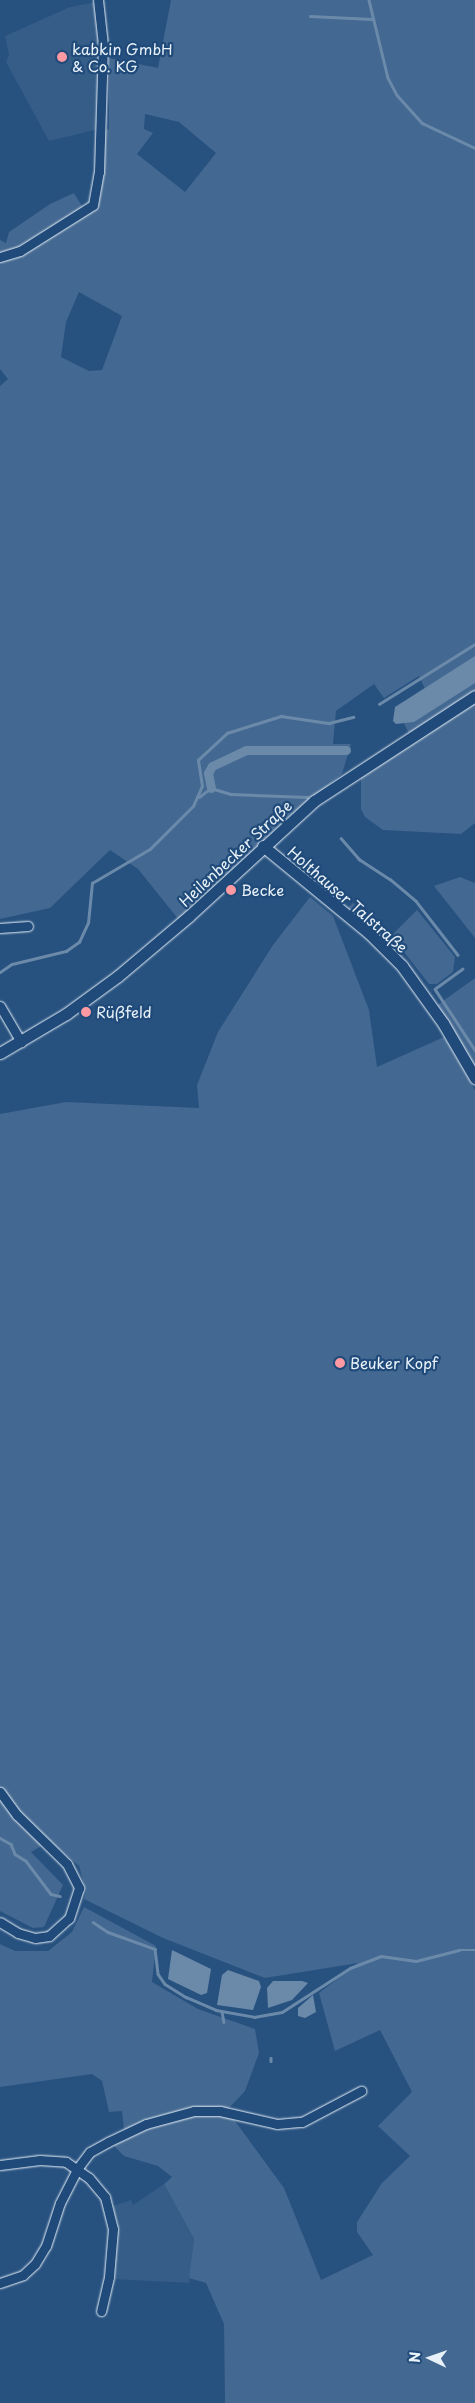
<!DOCTYPE html>
<meta charset="utf-8">
<style>
body{margin:0}
#map{position:relative;width:475px;height:2403px;overflow:hidden;background:#27517f;font-family:"Playpen Sans",sans-serif}
div>[style]{position:absolute}
.built>*{inset:0;background:#355d88}
.green>*{inset:0;background:#436891}
.water>*{inset:0;background:#6b8aaa}
.stream>*{height:2.5px;margin:-1.25px;padding:0 1.25px;transform-origin:1.25px;border-radius:1.25px;background:#6b8aaa}
.canal>*{height:9px;margin:-4.5px;padding:0 4.5px;transform-origin:4.5px;border-radius:4.5px;background:#6b8aaa}
.roads{filter:drop-shadow(0 0 1px #e8f1f8) drop-shadow(0 0 1px #e8f1f8)}
.street>*{height:9px;margin:-4.5px;padding:0 4.5px;transform-origin:4.5px;border-radius:4.5px;background:#1f4a7a}
.secondary>*{height:11px;margin:-5.5px;padding:0 5.5px;transform-origin:5.5px;border-radius:5.5px;background:#1f4a7a}
.dots>*{width:14px;height:14px;translate:-50% -50%;box-sizing:border-box;border:2px solid #1f4a7a;border-radius:50%}
span{translate:-50% -50%;white-space:nowrap;text-align:center;line-height:1.15;-webkit-text-stroke:4.5px #1f4a7a;paint-order:stroke}
.poi-label{font-size:15px;color:#e8f1f8}
.left{translate:0 -50%;text-align:left}
.street-label{font-size:15px;color:#e8f1f8}
.north{position:absolute;left:405px;top:2333px;width:50px;height:50px;-webkit-text-stroke:4px #1f4a7a;paint-order:stroke;rotate:273deg;font-size:14px;font-weight:700;line-height:20px;text-align:center;color:#e8f1f8}
.north::after{content:'';display:block;margin:auto;width:18px;height:22px;background:#e8f1f8;clip-path:polygon(50% 0,100% 100%,50% 72%,0 100%)}
</style>
<div id="map">
<div class="built">
<i style="clip-path:polygon(96px 2px,101px 46px,99px 129px,49px 141px,6px 62px,9px 55px,5px 36px,70px 7px)"></i>
<i style="clip-path:polygon(164px 2184px,194px 2239px,189px 2283px,114px 2279px,118px 2225px,113px 2206px,131px 2200px,133px 2205px)"></i>
</div>
<div class="green">
<i style="clip-path:polygon(evenodd,171px 0,475px 0,475px 823px,461px 834px,383px 830px,365px 817px,361px 809px,361px 778px,413px 742px,398px 711px,426px 691px,419px 676px,384px 698px,374px 684px,336px 711px,333px 744px,351px 744px,342px 774px,286px 819px,179px 920px,138px 869px,110px 850px,50px 908px,0 919px,0 386px,8px 379px,0 369px,0 240px,6px 243px,9px 232px,50px 204px,74px 193px,85px 211px,93px 205px,102px 133px,109px 129px,109px 58px,158px 68px,171px 0,145px 114px,179px 122px,216px 153px,185px 192px,137px 154px,153px 133px,144px 129px,145px 114px,171px 0,79px 292px,122px 316px,102px 370px,89px 371px,61px 357px,66px 322px,79px 292px)"></i>
<i style="clip-path:polygon(460px 877px,475px 883px,475px 938px,434px 886px)"></i>
<i style="clip-path:polygon(310px 897px,333px 916px,369px 1010px,377px 1067px,444px 1037px,475px 1090px,475px 2403px,225px 2403px,224px 2324px,206px 2283px,189px 2278px,194px 2239px,164px 2184px,172px 2177px,158px 2166px,124px 2156px,114px 2146px,125px 2138px,122px 2111px,109px 2112px,102px 2081px,92px 2074px,0 2087px,0 1944px,15px 1951px,48px 1951px,72px 1932px,84px 1907px,156px 1946px,152px 1982px,198px 2009px,255px 2029px,259px 2053px,245px 2091px,227px 2110px,284px 2188px,321px 2280px,373px 2255px,357px 2232px,357px 2222px,382px 2183px,410px 2156px,378px 2126px,412px 2092px,380px 2030px,335px 2051px,319px 1993px,358px 1963px,265px 1978px,163px 1938px,84px 1899px,86px 1891px,79px 1866px,50px 1841px,31px 1852px,63px 1885px,44px 1927px,33px 1928px,0 1911px,0 1114px,66px 1102px,199px 1108px,197px 1085px,218px 1032px,273px 945px)"></i>
<i style="clip-path:polygon(353px 903px,393px 934px,417px 910px,455px 957px,453px 972px,437px 984px,429px 984px,404px 952px,348px 908px)"></i>
<i style="clip-path:polygon(475px 978px,475px 1071px,436px 1006px)"></i>
</div>
<div class="water">
<i style="clip-path:polygon(475px 656px,475px 683px,414px 722px,396px 724px,393px 721px,395px 707px)"></i>
<i style="clip-path:polygon(172px 1950px,211px 1969px,207px 1993px,201px 1995px,168px 1979px)"></i>
<i style="clip-path:polygon(228px 1970px,259px 1981px,261px 1987px,253px 2010px,217px 2005px,222px 1975px)"></i>
<i style="clip-path:polygon(273px 1981px,302px 1981px,308px 1983px,292px 2000px,268px 2008px,267px 1988px)"></i>
<i style="clip-path:polygon(313px 1995px,316px 2012px,305px 2018px,298px 2016px,298px 2008px)"></i>
</div>
<div class="stream">
<i style="left:369px;top:0;width:80px;rotate:76.3deg"></i>
<i style="left:388px;top:78px;width:19px;rotate:62deg"></i>
<i style="left:397px;top:95px;width:38px;rotate:48deg"></i>
<i style="left:422px;top:123px;width:59px;rotate:25.3deg"></i>
<i style="left:310px;top:16px;width:62px;rotate:2.8deg"></i>
<i style="left:379px;top:704px;width:113px;rotate:-32deg"></i>
<i style="left:199px;top:797px;width:15px;rotate:-37deg"></i>
<i style="left:211px;top:788px;width:21px;rotate:17deg"></i>
<i style="left:231px;top:794px;width:76px;rotate:2.3deg"></i>
<i style="left:341px;top:838px;width:28px;rotate:49deg"></i>
<i style="left:359px;top:859px;width:37px;rotate:33deg"></i>
<i style="left:390px;top:879px;width:34px;rotate:40deg"></i>
<i style="left:416px;top:901px;width:68px;rotate:52.1deg"></i>
<i style="left:463px;top:969px;width:34px;rotate:144deg"></i>
<i style="left:435px;top:989px;width:73px;rotate:56.7deg"></i>
<i style="left:0;top:972px;width:14px;rotate:-34deg"></i>
<i style="left:12px;top:964px;width:56px;rotate:-13.5deg"></i>
<i style="left:66px;top:951px;width:16px;rotate:-35deg"></i>
<i style="left:79px;top:942px;width:21px;rotate:-65deg"></i>
<i style="left:88px;top:923px;width:40px;rotate:-84.3deg"></i>
<i style="left:92px;top:883px;width:67px;rotate:-30.4deg"></i>
<i style="left:150px;top:849px;width:61px;rotate:-45deg"></i>
<i style="left:193px;top:806px;width:22px;rotate:-66deg"></i>
<i style="left:202px;top:786px;width:26px;rotate:-99deg"></i>
<i style="left:198px;top:760px;width:40px;rotate:-43deg"></i>
<i style="left:227px;top:733px;width:57px;rotate:-17.5deg"></i>
<i style="left:281px;top:716px;width:49px;rotate:8.3deg"></i>
<i style="left:329px;top:723px;width:25px;rotate:-14deg"></i>
<i style="left:0;top:1838px;width:13px;rotate:29deg"></i>
<i style="left:11px;top:1844px;width:11px;rotate:68deg"></i>
<i style="left:15px;top:1854px;width:13px;rotate:32deg"></i>
<i style="left:26px;top:1861px;width:41px;rotate:52.9deg"></i>
<i style="left:51px;top:1894px;width:9px;rotate:13deg"></i>
<i style="left:93px;top:1922px;width:18px;rotate:34deg"></i>
<i style="left:108px;top:1932px;width:50px;rotate:19.9deg"></i>
<i style="left:155px;top:1949px;width:25px;rotate:83deg"></i>
<i style="left:158px;top:1974px;width:12px;rotate:55deg"></i>
<i style="left:165px;top:1984px;width:25px;rotate:32deg"></i>
<i style="left:186px;top:1997px;width:33px;rotate:23deg"></i>
<i style="left:216px;top:2010px;width:39px;rotate:10deg"></i>
<i style="left:254px;top:2017px;width:28px;rotate:-10deg"></i>
<i style="left:282px;top:2012px;width:81px;rotate:-32.9deg"></i>
<i style="left:350px;top:1968px;width:33px;rotate:-21deg"></i>
<i style="left:381px;top:1956px;width:35px;rotate:8deg"></i>
<i style="left:416px;top:1961px;width:44px;rotate:-14.3deg"></i>
<i style="left:459px;top:1950px;width:16px"></i>
<i style="left:222px;top:2012px;width:10px;rotate:79deg"></i>
<i style="left:271px;top:2058px;width:3px;rotate:90deg"></i>
</div>
<div class="canal">
<i style="left:211px;top:788px;width:15px;rotate:-101deg"></i>
<i style="left:208px;top:773px;width:8px;rotate:-60deg"></i>
<i style="left:212px;top:766px;width:38px;rotate:-25deg"></i>
<i style="left:246px;top:750px;width:100px"></i>
</div>
<div class="roads">
<div class="street">
<i style="left:0;top:257px;width:21px;rotate:-17deg"></i>
<i style="left:20px;top:251px;width:86px;rotate:-32.2deg"></i>
<i style="left:93px;top:205px;width:34px;rotate:-80deg"></i>
<i style="left:99px;top:172px;width:127px;rotate:-88.2deg"></i>
<i style="left:103px;top:45px;width:45px;rotate:-96.3deg"></i>
<i style="left:0;top:928px;width:28px;rotate:-4deg"></i>
<i style="left:0;top:1006px;width:42px;rotate:59.7deg"></i>
<i style="left:0;top:1792px;width:29px;rotate:54deg"></i>
<i style="left:17px;top:1815px;width:70px;rotate:44.4deg"></i>
<i style="left:67px;top:1864px;width:27px;rotate:63deg"></i>
<i style="left:79px;top:1888px;width:32px;rotate:108deg"></i>
<i style="left:69px;top:1918px;width:27px;rotate:138deg"></i>
<i style="left:49px;top:1936px;width:14px;rotate:172deg"></i>
<i style="left:35px;top:1938px;width:18px;rotate:-164deg"></i>
<i style="left:18px;top:1933px;width:21px;rotate:-149deg"></i>
<i style="left:0;top:2165px;width:40px;rotate:-7.1deg"></i>
<i style="left:40px;top:2160px;width:26px;rotate:4deg"></i>
<i style="left:66px;top:2162px;width:28px;rotate:35deg"></i>
<i style="left:89px;top:2178px;width:25px;rotate:50deg"></i>
<i style="left:105px;top:2197px;width:33px;rotate:76deg"></i>
<i style="left:113px;top:2229px;width:48px;rotate:94.8deg"></i>
<i style="left:109px;top:2277px;width:35px;rotate:103deg"></i>
<i style="left:0;top:2283px;width:24px;rotate:-19deg"></i>
<i style="left:23px;top:2275px;width:16px;rotate:-43deg"></i>
<i style="left:35px;top:2264px;width:21px;rotate:-59deg"></i>
<i style="left:46px;top:2246px;width:45px;rotate:-72deg"></i>
<i style="left:60px;top:2203px;width:38px;rotate:-63deg"></i>
<i style="left:77px;top:2169px;width:21px;rotate:-53deg"></i>
<i style="left:90px;top:2152px;width:21px;rotate:-29deg"></i>
<i style="left:108px;top:2142px;width:42px;rotate:-25.3deg"></i>
<i style="left:146px;top:2124px;width:50px;rotate:-15.2deg"></i>
<i style="left:194px;top:2111px;width:26px"></i>
<i style="left:220px;top:2111px;width:58px;rotate:12.8deg"></i>
<i style="left:277px;top:2124px;width:25px;rotate:-5deg"></i>
<i style="left:302px;top:2122px;width:67px;rotate:-27.7deg"></i>
</div>
<div class="secondary">
<i style="left:263px;top:846px;width:137px;rotate:39.4deg"></i>
<i style="left:369px;top:933px;width:47px;rotate:45deg"></i>
<i style="left:402px;top:966px;width:70px;rotate:54.3deg"></i>
<i style="left:443px;top:1023px;width:64px;rotate:59.8deg"></i>
<i style="left:0;top:1053px;width:77px;rotate:-30.6deg"></i>
<i style="left:66px;top:1014px;width:64px;rotate:-36.2deg"></i>
<i style="left:118px;top:976px;width:93px;rotate:-40.2deg"></i>
<i style="left:189px;top:916px;width:170px;rotate:-42.6deg"></i>
<i style="left:314px;top:801px;width:192px;rotate:-33.1deg"></i>
</div>
</div>
<div class="dots">
<i style="left:62px;top:57px;background:#ff9aa2"></i>
<i style="left:231px;top:890px;background:#ff9aa2"></i>
<i style="left:86px;top:1012px;background:#ff9aa2"></i>
<i style="left:340px;top:1363px;background:#ff9aa2"></i>
</div>
<div class="poi-label">
<span class="left" style="left:72px;top:57px">kabkin GmbH<br>&amp; Co. KG</span>
<span class="left" style="left:241px;top:890px">Becke</span>
<span class="left" style="left:96px;top:1012px">Rüßfeld</span>
<span class="left" style="left:350px;top:1363px">Beuker Kopf</span>
</div>
<div class="street-label">
<span style="left:235px;top:853px;rotate:-43deg">Heilenbecker Straße</span>
<span style="left:348px;top:899px;rotate:41deg">Holthauser Talstraße</span>
</div>
<div class="north">N</div>
</div>
